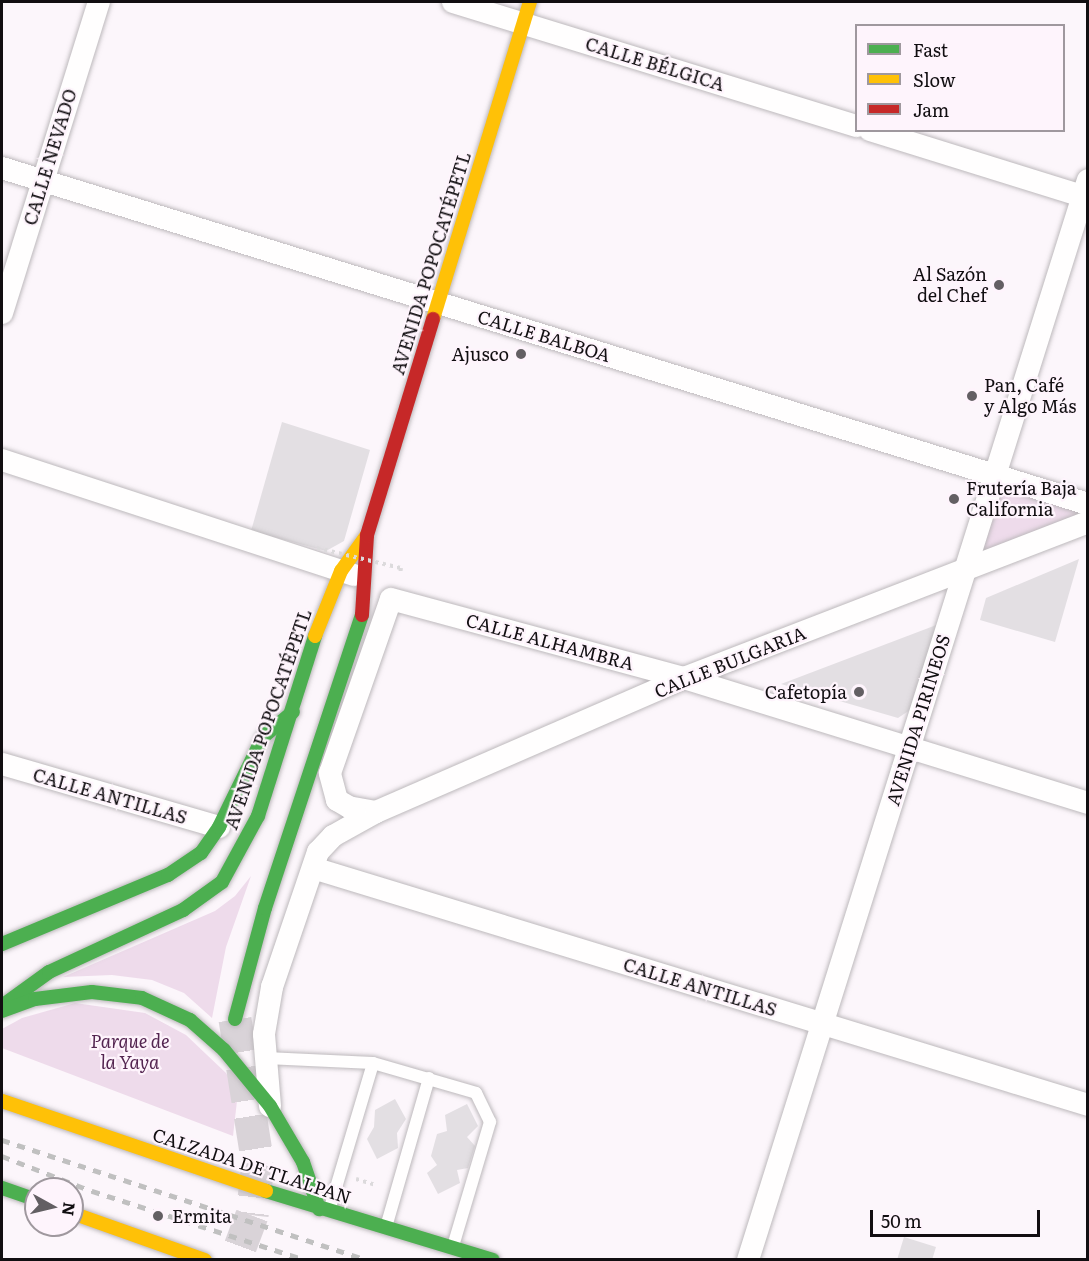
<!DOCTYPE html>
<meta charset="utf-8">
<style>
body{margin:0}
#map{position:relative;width:1089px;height:1261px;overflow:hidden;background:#fcf6fb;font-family:Literata,serif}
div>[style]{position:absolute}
.green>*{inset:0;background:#eedbeb}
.building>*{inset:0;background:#e3dfe3}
.primary-tunnel>*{height:33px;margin-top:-16.5px;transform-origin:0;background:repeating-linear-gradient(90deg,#d9d3d8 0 33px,transparent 0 49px)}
.path>*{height:4px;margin-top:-2px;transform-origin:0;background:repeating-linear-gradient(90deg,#dcdadc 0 3px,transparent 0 7.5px)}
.roads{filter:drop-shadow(0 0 2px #bdb9bc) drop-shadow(0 0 2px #bdb9bc)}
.lane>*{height:12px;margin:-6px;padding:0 6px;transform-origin:6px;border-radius:6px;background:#fffefe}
.street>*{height:22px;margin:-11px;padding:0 11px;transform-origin:11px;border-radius:11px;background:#fffefe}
.fast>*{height:14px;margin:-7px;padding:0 7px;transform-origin:7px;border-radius:7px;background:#4caf50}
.slow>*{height:14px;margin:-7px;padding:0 7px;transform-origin:7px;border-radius:7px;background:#ffc107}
.jam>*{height:14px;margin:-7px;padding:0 7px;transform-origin:7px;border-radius:7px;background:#c62828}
.rail>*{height:4.5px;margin-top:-2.25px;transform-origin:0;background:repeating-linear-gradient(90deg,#c0c0c0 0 8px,transparent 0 16px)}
.path-bridge>*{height:4px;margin-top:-2px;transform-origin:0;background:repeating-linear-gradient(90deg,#dcdadc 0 3px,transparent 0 7.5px)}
.dots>*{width:16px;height:16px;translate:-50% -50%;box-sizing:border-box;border:3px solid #fef4fc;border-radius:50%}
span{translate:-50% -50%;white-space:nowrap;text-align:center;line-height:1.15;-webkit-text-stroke:4.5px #fef4fc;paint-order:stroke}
.street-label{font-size:18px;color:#110e11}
.poi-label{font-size:18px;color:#110e11}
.right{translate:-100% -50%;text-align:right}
.left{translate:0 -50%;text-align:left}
.park-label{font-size:18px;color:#542551;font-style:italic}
.frame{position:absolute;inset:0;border:3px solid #110e11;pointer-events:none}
.legend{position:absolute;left:855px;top:24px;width:210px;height:108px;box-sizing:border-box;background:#fef4fc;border:2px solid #9f989e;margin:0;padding:8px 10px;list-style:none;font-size:18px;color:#110e11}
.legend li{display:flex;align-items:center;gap:12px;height:30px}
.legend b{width:30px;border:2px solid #9f989e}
.north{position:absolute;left:24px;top:1177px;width:60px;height:60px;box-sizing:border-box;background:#fef4fc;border:2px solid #9f989e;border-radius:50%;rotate:98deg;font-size:16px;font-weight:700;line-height:24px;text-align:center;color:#110e11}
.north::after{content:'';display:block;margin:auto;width:21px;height:27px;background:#635f63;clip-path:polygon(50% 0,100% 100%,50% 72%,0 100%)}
.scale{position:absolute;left:870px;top:1210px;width:170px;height:27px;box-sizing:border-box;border:3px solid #110e11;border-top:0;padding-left:8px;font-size:18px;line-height:21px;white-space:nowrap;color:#110e11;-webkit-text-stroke:4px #fef4fc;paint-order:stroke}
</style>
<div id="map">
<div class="green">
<i style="clip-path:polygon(998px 477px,1087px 504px,1087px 522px,966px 568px)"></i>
<i style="clip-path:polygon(251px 876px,226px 947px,212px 1018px,184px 993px,152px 980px,112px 975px,63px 977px,215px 911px,235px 896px)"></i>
<i style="clip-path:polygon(75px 1003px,145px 1013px,186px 1035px,226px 1073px,238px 1092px,233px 1136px,2px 1048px,2px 1029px,22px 1018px)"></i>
</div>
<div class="building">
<i style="clip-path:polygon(282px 422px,370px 450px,344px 541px,326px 551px,251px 531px)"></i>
<i style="clip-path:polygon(1079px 559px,1055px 642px,980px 620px,986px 598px)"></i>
<i style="clip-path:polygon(939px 624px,913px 708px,898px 718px,781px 684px)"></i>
<i style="clip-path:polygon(395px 1099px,406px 1119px,397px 1133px,398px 1148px,377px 1159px,367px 1139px,374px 1127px,375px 1110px)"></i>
<i style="clip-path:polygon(467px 1104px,478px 1126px,467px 1137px,475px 1146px,468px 1168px,457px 1170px,460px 1183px,438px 1194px,427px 1173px,437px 1165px,431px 1156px,437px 1134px,447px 1131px,445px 1115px)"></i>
<i style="clip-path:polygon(904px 1237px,936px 1247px,932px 1260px,897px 1260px)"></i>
</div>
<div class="primary-tunnel">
<i style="left:235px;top:1019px;width:147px;rotate:81deg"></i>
<i style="left:258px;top:1164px;width:51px;rotate:96.7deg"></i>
<i style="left:252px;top:1215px;width:48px;rotate:110.7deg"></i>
</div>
<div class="path">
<i style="left:356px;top:1179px;width:21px;rotate:17deg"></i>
</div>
<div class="roads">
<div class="lane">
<i style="left:266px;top:1058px;width:107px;rotate:2.7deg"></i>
<i style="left:373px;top:1063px;width:107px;rotate:16.2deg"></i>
<i style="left:476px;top:1093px;width:32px;rotate:64deg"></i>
<i style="left:490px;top:1122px;width:129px;rotate:106.6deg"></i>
<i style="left:329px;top:1211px;width:154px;rotate:-73.4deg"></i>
<i style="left:386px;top:1227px;width:155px;rotate:-73.9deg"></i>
</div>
<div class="street">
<i style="left:453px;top:2px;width:422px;rotate:17.1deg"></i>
<i style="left:870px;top:130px;width:228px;rotate:17.3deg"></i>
<i style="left:2px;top:168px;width:1137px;rotate:17.19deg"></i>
<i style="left:2px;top:313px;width:326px;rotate:-72.7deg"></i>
<i style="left:2px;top:460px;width:370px;rotate:18.1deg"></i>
<i style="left:2px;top:764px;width:226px;rotate:16.2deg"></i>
<i style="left:376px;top:812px;width:27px;rotate:-170deg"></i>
<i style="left:349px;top:807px;width:14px;rotate:-150deg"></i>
<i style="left:337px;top:800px;width:28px;rotate:-105deg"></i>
<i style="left:330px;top:773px;width:184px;rotate:-70.7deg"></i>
<i style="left:391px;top:599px;width:303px;rotate:15.1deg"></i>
<i style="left:684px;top:678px;width:423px;rotate:17.2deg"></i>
<i style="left:313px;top:868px;width:810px;rotate:17deg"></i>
<i style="left:270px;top:1106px;width:72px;rotate:-94.8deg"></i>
<i style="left:264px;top:1034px;width:48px;rotate:-80.3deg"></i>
<i style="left:272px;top:987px;width:143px;rotate:-71.2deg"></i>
<i style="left:318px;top:852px;width:22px;rotate:-47deg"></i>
<i style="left:333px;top:836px;width:49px;rotate:-29.2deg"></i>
<i style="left:376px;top:812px;width:336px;rotate:-23.5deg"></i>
<i style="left:684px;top:678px;width:433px;rotate:-21.1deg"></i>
<i style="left:748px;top:1260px;width:1132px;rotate:-72.53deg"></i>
</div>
<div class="fast">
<i style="left:2px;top:944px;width:180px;rotate:-22.6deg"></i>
<i style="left:168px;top:875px;width:40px;rotate:-34deg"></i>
<i style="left:201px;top:853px;width:32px;rotate:-55deg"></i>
<i style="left:219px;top:827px;width:100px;rotate:-63.9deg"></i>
<i style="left:263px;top:737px;width:39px;rotate:-40deg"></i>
<i style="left:2px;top:1006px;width:58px;rotate:-35.9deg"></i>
<i style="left:49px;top:972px;width:148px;rotate:-24.8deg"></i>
<i style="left:183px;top:910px;width:48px;rotate:-35.7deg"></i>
<i style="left:222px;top:882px;width:75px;rotate:-61.4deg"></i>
<i style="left:258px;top:816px;width:189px;rotate:-72.4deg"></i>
<i style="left:2px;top:1011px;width:35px;rotate:-20deg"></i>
<i style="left:35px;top:999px;width:57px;rotate:-7deg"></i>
<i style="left:92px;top:992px;width:50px;rotate:6.8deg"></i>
<i style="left:142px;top:998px;width:53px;rotate:24.6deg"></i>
<i style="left:190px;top:1020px;width:45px;rotate:41.4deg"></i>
<i style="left:224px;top:1050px;width:72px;rotate:50.6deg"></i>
<i style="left:270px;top:1106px;width:65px;rotate:59.5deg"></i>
<i style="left:303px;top:1162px;width:50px;rotate:71.2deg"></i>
<i style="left:235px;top:1019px;width:115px;rotate:-74.9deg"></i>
<i style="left:265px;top:908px;width:309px;rotate:-71.7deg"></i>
<i style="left:2px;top:1188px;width:36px;rotate:19deg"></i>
<i style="left:266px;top:1191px;width:237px;rotate:16.9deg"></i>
</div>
<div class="slow">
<i style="left:433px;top:319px;width:332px;rotate:-73deg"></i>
<i style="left:315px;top:636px;width:70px;rotate:-68.2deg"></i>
<i style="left:341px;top:571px;width:44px;rotate:-54.2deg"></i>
<i style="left:2px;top:1101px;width:279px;rotate:18.8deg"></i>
<i style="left:72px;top:1213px;width:141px;rotate:19.5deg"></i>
</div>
<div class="jam">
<i style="left:362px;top:615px;width:80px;rotate:-86.4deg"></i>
<i style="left:367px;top:535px;width:226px;rotate:-73deg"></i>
</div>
</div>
<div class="rail">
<i style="left:2px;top:1140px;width:384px;rotate:18.2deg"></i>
<i style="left:2px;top:1156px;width:97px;rotate:21.3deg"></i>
<i style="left:92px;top:1191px;width:225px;rotate:17.9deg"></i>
</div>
<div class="path-bridge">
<i style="left:317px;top:548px;width:86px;rotate:13.4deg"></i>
<i style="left:401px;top:568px;width:6px;rotate:99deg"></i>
</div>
<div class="dots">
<i style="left:999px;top:285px;background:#635f63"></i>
<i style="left:521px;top:354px;background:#635f63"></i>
<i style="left:972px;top:396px;background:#635f63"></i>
<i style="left:954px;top:499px;background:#635f63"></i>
<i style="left:859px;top:692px;background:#635f63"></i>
<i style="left:158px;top:1216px;background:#635f63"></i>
</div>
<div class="street-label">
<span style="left:655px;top:64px;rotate:17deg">CALLE BÉLGICA</span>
<span style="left:50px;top:157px;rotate:-73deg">CALLE NEVADO</span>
<span style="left:431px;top:263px;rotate:-73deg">AVENIDA POPOCATÉPETL</span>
<span style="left:544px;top:336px;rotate:17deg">CALLE BALBOA</span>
<span style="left:550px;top:642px;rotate:15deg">CALLE ALHAMBRA</span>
<span style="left:730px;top:662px;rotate:-22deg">CALLE BULGARIA</span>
<span style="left:268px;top:719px;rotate:-71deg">AVENIDA POPOCATÉPETL</span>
<span style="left:918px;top:720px;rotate:-73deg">AVENIDA PIRINEOS</span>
<span style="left:110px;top:796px;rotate:16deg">CALLE ANTILLAS</span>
<span style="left:700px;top:987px;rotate:17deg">CALLE ANTILLAS</span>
<span style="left:252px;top:1166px;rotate:18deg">CALZADA DE TLALPAN</span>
</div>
<div class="poi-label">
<span class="right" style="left:987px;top:285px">Al Sazón<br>del Chef</span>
<span class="right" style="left:509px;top:354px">Ajusco</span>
<span class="left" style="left:984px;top:396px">Pan, Café<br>y Algo Más</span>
<span class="left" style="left:966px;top:499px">Frutería Baja<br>California</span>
<span class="right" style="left:847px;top:692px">Cafetopía</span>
<span class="left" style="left:172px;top:1216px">Ermita</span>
</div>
<div class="park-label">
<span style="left:130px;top:1052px">Parque de<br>la Yaya</span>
</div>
<div class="frame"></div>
<ul class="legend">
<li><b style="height:8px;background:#4caf50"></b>Fast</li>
<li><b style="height:8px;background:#ffc107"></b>Slow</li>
<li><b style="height:8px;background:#c62828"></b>Jam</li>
</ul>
<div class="north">N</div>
<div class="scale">50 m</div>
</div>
